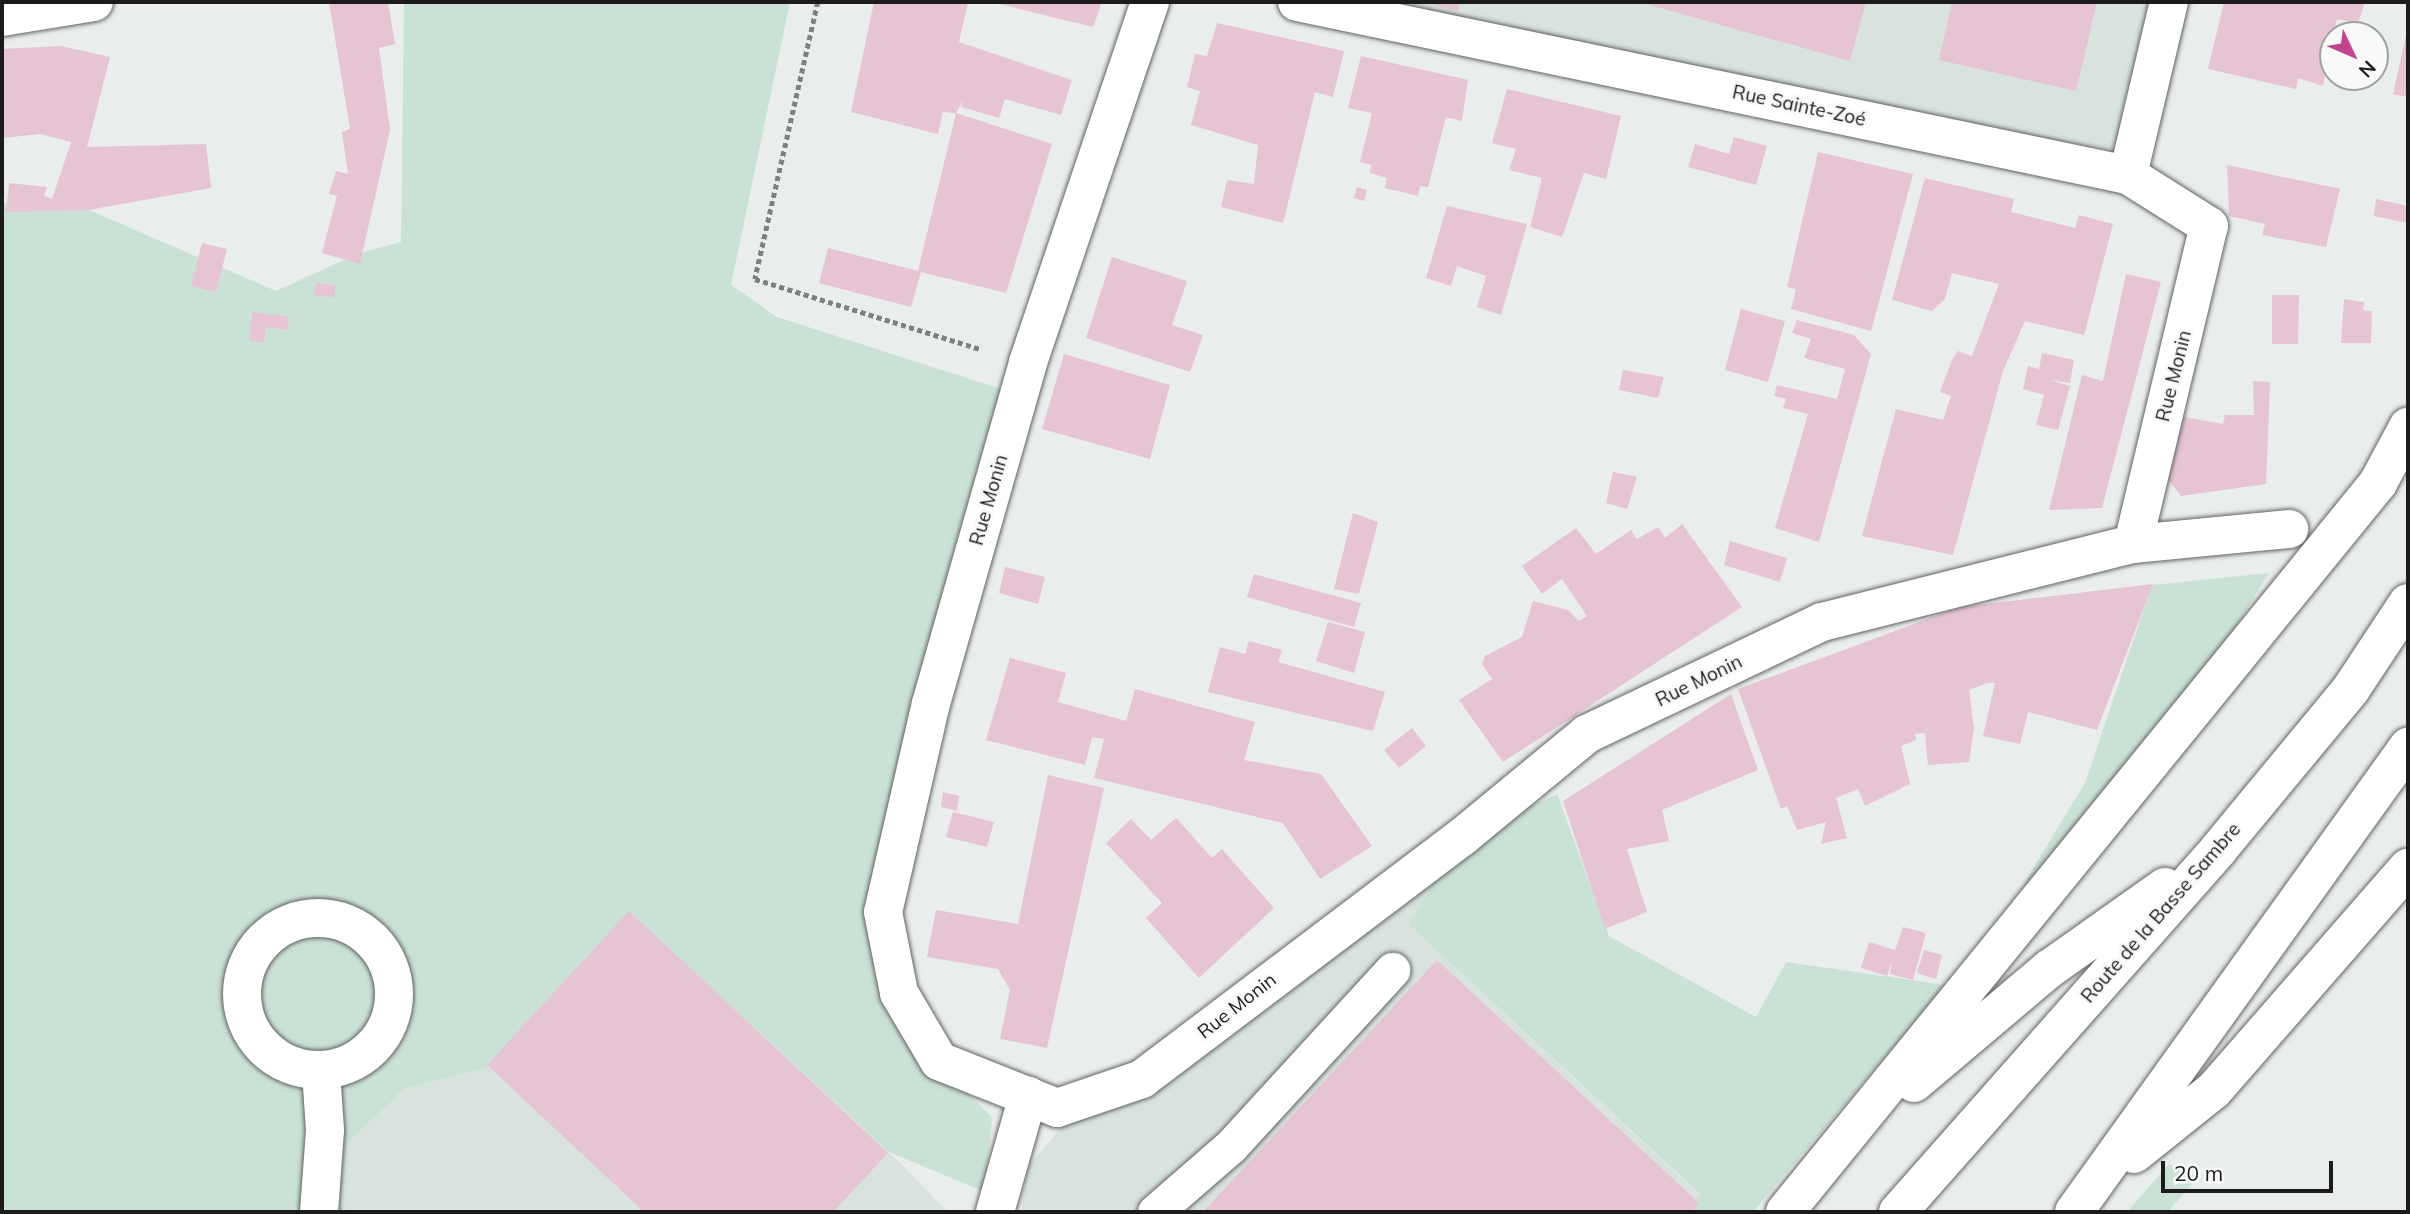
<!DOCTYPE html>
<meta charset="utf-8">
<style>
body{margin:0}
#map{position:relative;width:2410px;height:1214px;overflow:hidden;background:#e9edeb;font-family:Mulish,sans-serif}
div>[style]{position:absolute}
.built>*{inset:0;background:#d8e3dd}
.green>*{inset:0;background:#cae2d6}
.building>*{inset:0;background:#e6c4d4}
.path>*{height:4.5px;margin-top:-2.25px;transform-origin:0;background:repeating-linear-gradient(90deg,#7d807e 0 5px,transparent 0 8.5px)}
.roads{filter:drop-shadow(0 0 2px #616463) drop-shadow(0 0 2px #616463)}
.lane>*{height:35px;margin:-17.5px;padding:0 17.5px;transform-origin:17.5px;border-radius:17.5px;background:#fff}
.street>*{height:38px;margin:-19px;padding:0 19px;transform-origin:19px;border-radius:19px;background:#fff}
.street>.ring{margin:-19px;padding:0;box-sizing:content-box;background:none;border:38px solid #fff;border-radius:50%}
.highway>*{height:38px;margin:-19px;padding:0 19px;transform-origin:19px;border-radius:19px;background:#fff}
span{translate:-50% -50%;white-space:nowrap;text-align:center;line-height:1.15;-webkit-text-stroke:6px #f7faf8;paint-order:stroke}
.street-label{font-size:19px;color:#1a1b1a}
.frame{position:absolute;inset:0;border:4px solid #1a1b1a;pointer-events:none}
.north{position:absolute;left:2319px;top:21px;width:70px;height:70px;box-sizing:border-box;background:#f7faf8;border:2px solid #9fa19f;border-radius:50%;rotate:134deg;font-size:19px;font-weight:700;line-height:28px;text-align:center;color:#1a1b1a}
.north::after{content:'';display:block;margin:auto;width:24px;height:32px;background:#c4438e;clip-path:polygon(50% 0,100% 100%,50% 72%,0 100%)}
.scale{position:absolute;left:2161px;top:1161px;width:172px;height:32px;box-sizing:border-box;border:4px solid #1a1b1a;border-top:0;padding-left:9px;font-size:21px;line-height:24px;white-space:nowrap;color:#1a1b1a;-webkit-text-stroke:5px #f7faf8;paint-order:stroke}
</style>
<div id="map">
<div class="built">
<i style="clip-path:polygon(1316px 2px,2151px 2px,2115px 151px)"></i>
<i style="clip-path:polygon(1462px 837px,1408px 924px,1701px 1196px,1685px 1212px,1022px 1212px,1025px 1170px,1090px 1094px)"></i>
<i style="clip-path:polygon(631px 914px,889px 1152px,948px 1212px,342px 1212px,347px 1144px,404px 1089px,488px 1068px)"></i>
</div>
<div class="green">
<i style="clip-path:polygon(790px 2px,731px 285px,777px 317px,1001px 389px,883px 912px,893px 1021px,992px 1117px,985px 1192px,889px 1152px,631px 914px,488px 1068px,404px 1089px,347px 1144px,342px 1212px,2px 1212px,2px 203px,89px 210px,276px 291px,357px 254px,401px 242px,404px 4px)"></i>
<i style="clip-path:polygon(2269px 573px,2215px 660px,2032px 891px,2024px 883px,2085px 783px,2152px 585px)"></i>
<i style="clip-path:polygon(1557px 794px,1609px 936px,1756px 1017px,1786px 962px,1946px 985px,1753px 1212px,1685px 1212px,1701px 1195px,1408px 924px,1462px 837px)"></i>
<i style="clip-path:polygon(2169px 1164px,2198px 1177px,2168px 1212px,2127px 1212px)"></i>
</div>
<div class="building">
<i style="clip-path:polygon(329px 2px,388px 2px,395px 44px,379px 48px,390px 130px,360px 264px,322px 253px,337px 196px,329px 194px,336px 171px,348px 174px,342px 132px,350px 129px)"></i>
<i style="clip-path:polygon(874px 2px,968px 2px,959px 42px,1072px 80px,1061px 115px,1005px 99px,999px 118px,961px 107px,964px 99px,956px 113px,943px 112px,938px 134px,851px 112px)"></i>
<i style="clip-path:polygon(991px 2px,1102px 2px,1093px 27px)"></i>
<i style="clip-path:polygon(1421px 2px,1460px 2px,1458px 11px)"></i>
<i style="clip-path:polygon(1639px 2px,1866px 2px,1850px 61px)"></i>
<i style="clip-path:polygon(1952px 2px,2097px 2px,2076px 91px,1939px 60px)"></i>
<i style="clip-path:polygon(2224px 2px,2365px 2px,2358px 23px,2337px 19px,2323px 86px,2298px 78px,2296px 89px,2208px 69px)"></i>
<i style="clip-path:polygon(1217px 23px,1344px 51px,1333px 97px,1315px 92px,1283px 223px,1221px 207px,1227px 180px,1254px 184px,1258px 145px,1191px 125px,1200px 91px,1187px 87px,1195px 54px,1207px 56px)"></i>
<i style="clip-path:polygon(2407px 31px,2408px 32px,2408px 97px,2393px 94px)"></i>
<i style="clip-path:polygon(61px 46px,110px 57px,87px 147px,206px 144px,211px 188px,88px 210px,6px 212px,9px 183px,47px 187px,44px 196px,52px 199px,71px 142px,40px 134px,2px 138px,2px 49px)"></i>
<i style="clip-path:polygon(1361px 56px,1468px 80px,1462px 121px,1446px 117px,1428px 187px,1420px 186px,1418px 196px,1385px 188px,1387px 178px,1370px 173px,1371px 165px,1360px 162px,1372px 113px,1348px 108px)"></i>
<i style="clip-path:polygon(1507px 89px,1621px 116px,1606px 179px,1584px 173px,1562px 237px,1530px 227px,1542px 178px,1509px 170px,1516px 149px,1492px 143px)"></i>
<i style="clip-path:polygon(956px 113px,1052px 144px,1006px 293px,921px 272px,911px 307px,819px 283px,828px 248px,918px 271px)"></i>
<i style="clip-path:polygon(1734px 137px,1767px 146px,1756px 185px,1688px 167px,1695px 144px,1729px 154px)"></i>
<i style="clip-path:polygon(1818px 152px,1913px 174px,1871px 331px,1791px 309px,1796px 289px,1787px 287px)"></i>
<i style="clip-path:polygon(2227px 165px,2340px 189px,2326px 247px,2262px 235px,2265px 224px,2229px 216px)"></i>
<i style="clip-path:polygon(1925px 178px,2014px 199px,2011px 212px,2075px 228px,2079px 215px,2113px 224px,2084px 335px,2025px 321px,2003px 371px,1953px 555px,1862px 536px,1896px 409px,1943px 420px,1951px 396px,1940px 392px,1952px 360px,1958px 351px,1972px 356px,1999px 284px,1952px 273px,1945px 299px,1932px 311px,1892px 300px)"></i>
<i style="clip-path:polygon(1357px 187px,1367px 190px,1364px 201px,1354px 198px)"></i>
<i style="clip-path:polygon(2376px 199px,2408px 206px,2408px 223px,2374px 216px)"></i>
<i style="clip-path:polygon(1447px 206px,1527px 224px,1501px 315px,1477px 307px,1486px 276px,1457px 266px,1451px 286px,1426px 278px)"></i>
<i style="clip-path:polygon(202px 243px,227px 249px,216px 292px,191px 286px)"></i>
<i style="clip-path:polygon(1112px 257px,1187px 281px,1172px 325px,1203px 335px,1190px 372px,1086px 338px)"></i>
<i style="clip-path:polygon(2126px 274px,2161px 282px,2102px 508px,2049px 510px,2082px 375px,2103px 381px)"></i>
<i style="clip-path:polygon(316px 282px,336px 286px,334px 297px,314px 296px)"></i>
<i style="clip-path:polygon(2272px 295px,2299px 295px,2298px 344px,2272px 344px)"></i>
<i style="clip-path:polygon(2344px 299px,2364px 302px,2363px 310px,2372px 311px,2371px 343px,2341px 343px)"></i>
<i style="clip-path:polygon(1741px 309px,1785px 321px,1768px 382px,1725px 370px)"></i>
<i style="clip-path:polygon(252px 312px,289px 317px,287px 330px,266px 327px,264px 343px,249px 340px)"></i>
<i style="clip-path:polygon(1797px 320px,1854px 335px,1871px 354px,1819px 542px,1775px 528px,1808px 414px,1783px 408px,1786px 399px,1774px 396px,1777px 385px,1837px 399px,1845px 369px,1804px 358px,1811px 339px,1792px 333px)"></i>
<i style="clip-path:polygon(2042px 353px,2074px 360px,2070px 383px,2050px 380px,2070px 386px,2058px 430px,2036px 425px,2044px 395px,2023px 389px,2028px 366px,2039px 369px)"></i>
<i style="clip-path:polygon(1064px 354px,1170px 385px,1150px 459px,1042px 429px)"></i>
<i style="clip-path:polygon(1623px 370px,1664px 377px,1658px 398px,1619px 390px)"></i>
<i style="clip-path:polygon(2253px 381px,2270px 382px,2266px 484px,2181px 496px,2168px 479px,2184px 417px,2223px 424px,2225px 415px,2254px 415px)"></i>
<i style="clip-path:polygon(1613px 472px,1637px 477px,1627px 509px,1606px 503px)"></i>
<i style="clip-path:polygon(1353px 513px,1378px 522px,1359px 594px,1334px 589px)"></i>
<i style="clip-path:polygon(1682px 524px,1742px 607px,1503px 762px,1459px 700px,1492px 679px,1482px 664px,1485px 656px,1522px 637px,1533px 601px,1568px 610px,1579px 621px,1587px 616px,1562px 579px,1542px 594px,1522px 566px,1576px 528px,1596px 554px,1631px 530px,1637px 539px,1658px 527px,1665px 538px)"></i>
<i style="clip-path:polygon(1730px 541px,1787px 558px,1780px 582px,1724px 565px)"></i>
<i style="clip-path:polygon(1005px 567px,1045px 577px,1038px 604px,999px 593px)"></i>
<i style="clip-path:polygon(1254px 574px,1361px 603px,1354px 627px,1247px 597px)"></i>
<i style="clip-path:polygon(2153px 584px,2097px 730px,2028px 712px,2020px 744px,1983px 736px,1995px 683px,1987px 683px,1969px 690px,1974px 728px,1969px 762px,1928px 765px,1925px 733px,1915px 734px,1916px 740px,1901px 746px,1910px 784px,1865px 806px,1851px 772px,1858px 789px,1836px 798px,1847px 838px,1821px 844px,1826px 822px,1797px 830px,1787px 806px,1781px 809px,1738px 689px,1960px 607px)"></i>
<i style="clip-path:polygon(1328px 622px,1365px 632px,1354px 673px,1316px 661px)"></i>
<i style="clip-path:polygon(1249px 641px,1282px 650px,1278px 662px,1385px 692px,1373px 731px,1208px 692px,1220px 647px,1245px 654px)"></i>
<i style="clip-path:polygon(1010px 658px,1066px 673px,1058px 702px,1126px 721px,1135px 689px,1255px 722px,1244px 760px,1321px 774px,1372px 846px,1320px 879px,1283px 823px,1094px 778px,1104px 739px,1092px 737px,1085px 765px,986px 740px)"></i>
<i style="clip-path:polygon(1731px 694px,1758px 770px,1662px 810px,1669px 841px,1627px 849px,1647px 912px,1605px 929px,1563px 801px)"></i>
<i style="clip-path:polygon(1412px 728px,1426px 746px,1399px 768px,1384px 750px)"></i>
<i style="clip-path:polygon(1048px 775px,1104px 788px,1047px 1048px,1000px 1039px,1010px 990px,998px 969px,927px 957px,936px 910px,1018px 924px)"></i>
<i style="clip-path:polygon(943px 792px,959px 796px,957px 811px,941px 807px)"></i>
<i style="clip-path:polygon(953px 812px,994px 822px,987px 847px,946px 837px)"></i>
<i style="clip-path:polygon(1176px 818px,1212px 858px,1222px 849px,1274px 908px,1199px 978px,1146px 918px,1162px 903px,1106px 843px,1131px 819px,1151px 840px)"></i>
<i style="clip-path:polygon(629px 911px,888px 1153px,833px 1212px,644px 1212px,487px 1065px)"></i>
<i style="clip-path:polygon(1903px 927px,1926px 933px,1913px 980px,1890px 974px,1892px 961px,1887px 976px,1861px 968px,1869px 942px,1895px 950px)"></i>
<i style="clip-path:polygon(1924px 950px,1942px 955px,1936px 979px,1917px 973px)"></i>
<i style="clip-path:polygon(1437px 960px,1699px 1203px,1691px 1212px,1203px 1212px)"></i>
</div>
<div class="path">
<i style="left:818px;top:2px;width:284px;rotate:102.8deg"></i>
<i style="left:755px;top:279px;width:236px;rotate:17.3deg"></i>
</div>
<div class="roads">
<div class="lane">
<i style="left:1155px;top:1212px;width:101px;rotate:-41deg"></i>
<i style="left:1231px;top:1146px;width:239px;rotate:-47.5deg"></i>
</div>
<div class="street">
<i style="left:1150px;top:2px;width:381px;rotate:108.7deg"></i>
<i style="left:1028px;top:363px;width:354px;rotate:105.9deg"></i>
<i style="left:931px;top:703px;width:214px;rotate:102.9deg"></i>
<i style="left:883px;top:912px;width:83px;rotate:78.8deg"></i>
<i style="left:899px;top:993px;width:79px;rotate:59.5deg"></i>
<i style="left:939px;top:1061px;width:127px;rotate:21.7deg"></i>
<i style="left:1057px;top:1108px;width:90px;rotate:-18.8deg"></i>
<i style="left:1142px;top:1079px;width:401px;rotate:-37.1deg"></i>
<i style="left:1462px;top:837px;width:162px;rotate:-39.5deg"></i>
<i style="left:1587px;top:734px;width:260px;rotate:-25.5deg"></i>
<i style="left:1822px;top:622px;width:321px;rotate:-14.1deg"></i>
<i style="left:2133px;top:544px;width:327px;rotate:-76.6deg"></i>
<i style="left:2209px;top:226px;width:96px;rotate:-147.8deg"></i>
<i style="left:1297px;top:2px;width:849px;rotate:11.76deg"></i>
<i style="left:2128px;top:175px;width:178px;rotate:-76.7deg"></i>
<i style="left:2px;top:17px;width:93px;rotate:-9.3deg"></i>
<i style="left:2133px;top:544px;width:157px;rotate:-5.5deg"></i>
<i class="ring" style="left:242px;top:918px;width:114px;height:114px"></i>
<i style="left:319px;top:1212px;width:82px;rotate:-85.8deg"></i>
<i style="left:325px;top:1130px;width:59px;rotate:-93.9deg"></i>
<i style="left:995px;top:1212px;width:121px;rotate:-74.1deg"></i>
</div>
<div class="highway">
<i style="left:1914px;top:1083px;width:177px;rotate:-40.2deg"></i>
<i style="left:2049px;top:969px;width:142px;rotate:-35.3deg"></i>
<i style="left:2134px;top:1154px;width:102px;rotate:-38.7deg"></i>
<i style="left:2214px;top:1090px;width:295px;rotate:-48.9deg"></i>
<i style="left:1785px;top:1212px;width:940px;rotate:-50.87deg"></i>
<i style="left:2378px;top:483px;width:64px;rotate:-61.8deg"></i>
<i style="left:1898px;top:1212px;width:483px;rotate:-48.5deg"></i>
<i style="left:2218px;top:850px;width:209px;rotate:-50.4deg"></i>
<i style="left:2351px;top:689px;width:103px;rotate:-56.5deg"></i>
<i style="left:2074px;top:1212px;width:573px;rotate:-54.31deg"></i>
</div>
</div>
<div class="street-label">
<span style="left:1799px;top:106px;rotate:12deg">Rue Sainte-Zoé</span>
<span style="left:2174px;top:376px;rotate:-76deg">Rue Monin</span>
<span style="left:989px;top:500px;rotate:-74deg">Rue Monin</span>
<span style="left:1699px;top:681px;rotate:-26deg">Rue Monin</span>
<span style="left:2161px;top:913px;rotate:-49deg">Route de la Basse Sambre</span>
<span style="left:1237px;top:1006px;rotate:-38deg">Rue Monin</span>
</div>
<div class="frame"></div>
<div class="north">N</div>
<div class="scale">20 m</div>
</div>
